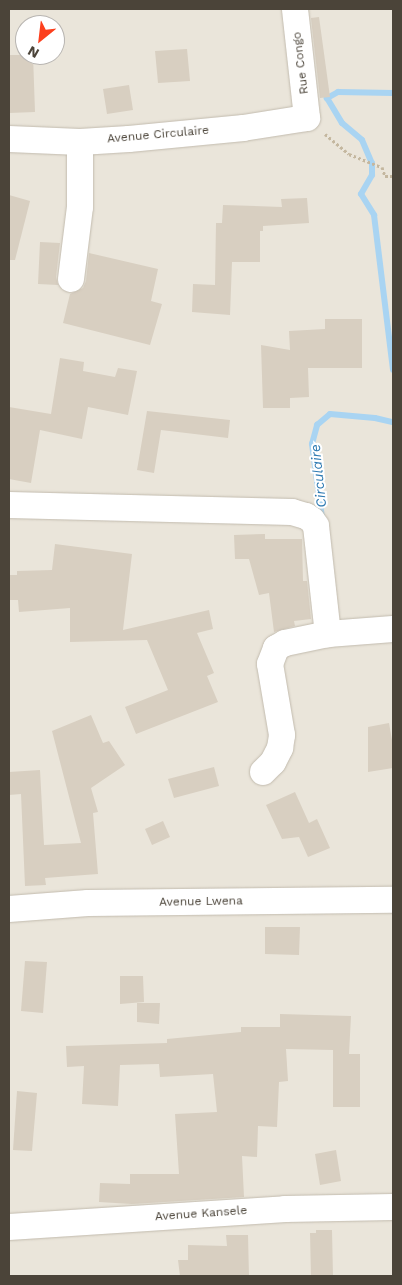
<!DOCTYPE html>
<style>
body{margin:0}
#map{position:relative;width:402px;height:1285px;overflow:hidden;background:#f6f3ec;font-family:"Work Sans",sans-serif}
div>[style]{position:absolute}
.residential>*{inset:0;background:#eae5da}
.stream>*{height:6px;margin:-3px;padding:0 3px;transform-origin:3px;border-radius:3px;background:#a9d4f2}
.building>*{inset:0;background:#d8cfc1}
.path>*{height:3px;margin-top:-1.5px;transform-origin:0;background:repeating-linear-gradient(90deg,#c4b79f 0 2.5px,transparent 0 5px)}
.roads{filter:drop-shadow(0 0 1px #c2bbae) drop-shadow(0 0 1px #c2bbae)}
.minor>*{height:26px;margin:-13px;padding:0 13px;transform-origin:13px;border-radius:13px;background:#fff}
span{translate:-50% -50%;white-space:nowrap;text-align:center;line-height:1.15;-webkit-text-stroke:4px #fff;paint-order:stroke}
.street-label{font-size:12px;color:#4b4439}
.water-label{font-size:14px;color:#2e7ab2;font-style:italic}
.frame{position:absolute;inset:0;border:10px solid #4b4439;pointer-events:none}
.north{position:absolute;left:15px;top:15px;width:50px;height:50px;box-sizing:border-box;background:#fff;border:1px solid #b7b4b0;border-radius:50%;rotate:209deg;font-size:14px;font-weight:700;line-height:20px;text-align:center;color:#4b4439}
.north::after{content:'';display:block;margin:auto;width:18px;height:22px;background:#fc3f1d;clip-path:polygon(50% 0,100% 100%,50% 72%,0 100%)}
</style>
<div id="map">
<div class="residential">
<i style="clip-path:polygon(evenodd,9px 9px,393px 9px,393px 1276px,9px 1276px,9px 9px,25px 25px,55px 25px,55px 55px,25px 55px,25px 25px)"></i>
</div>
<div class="stream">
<i style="left:393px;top:93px;width:55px;rotate:-179deg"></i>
<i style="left:338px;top:92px;width:13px;rotate:151deg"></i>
<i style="left:327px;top:98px;width:29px;rotate:59deg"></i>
<i style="left:342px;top:123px;width:26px;rotate:40deg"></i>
<i style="left:362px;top:140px;width:25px;rotate:67deg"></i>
<i style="left:372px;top:163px;width:12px;rotate:90deg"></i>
<i style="left:372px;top:175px;width:22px;rotate:120deg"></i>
<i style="left:361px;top:194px;width:25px;rotate:58deg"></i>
<i style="left:374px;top:215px;width:156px;rotate:83deg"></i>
<i style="left:322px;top:518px;width:75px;rotate:-97.7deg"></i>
<i style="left:312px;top:444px;width:20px;rotate:-75deg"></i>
<i style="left:317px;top:425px;width:17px;rotate:-40deg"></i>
<i style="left:330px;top:414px;width:45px;rotate:5.1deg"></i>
<i style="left:375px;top:418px;width:18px;rotate:13deg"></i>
</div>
<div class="building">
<i style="clip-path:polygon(319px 17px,330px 97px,320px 98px,311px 18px)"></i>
<i style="clip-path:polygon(187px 49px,190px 81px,158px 83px,155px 51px)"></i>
<i style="clip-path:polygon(9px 55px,33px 55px,35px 112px,9px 113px)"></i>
<i style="clip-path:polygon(129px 85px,133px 110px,107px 114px,103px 89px)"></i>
<i style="clip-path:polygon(9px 195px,30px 201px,15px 260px,9px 260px)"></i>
<i style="clip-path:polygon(307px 198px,309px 223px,263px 226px,263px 231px,260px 231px,260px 262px,232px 262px,230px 315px,192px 312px,193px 284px,215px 285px,216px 223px,222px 223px,223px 205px,282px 207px,281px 199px)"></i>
<i style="clip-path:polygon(40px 242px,60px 243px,56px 277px,58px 285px,38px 284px)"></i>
<i style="clip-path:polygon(89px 253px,158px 269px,151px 301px,162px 304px,150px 345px,63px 323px,70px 294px,83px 288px,86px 281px)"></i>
<i style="clip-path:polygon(325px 319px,362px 319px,362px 368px,308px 368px,309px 397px,290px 398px,290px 408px,263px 408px,261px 345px,290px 350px,289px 331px,325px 329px)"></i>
<i style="clip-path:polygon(60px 358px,84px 362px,83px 371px,115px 377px,118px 368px,137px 371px,128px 415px,88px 407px,82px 439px,40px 430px,31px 483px,9px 479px,9px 407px,51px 414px)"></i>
<i style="clip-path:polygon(147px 411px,230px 420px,228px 438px,161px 430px,154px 473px,137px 470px)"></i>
<i style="clip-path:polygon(265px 534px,265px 539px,302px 539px,303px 581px,307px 581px,311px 619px,294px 621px,295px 626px,274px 632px,269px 593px,259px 595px,249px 559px,235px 559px,234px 535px)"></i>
<i style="clip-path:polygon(55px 544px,132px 554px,123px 630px,209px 610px,213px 629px,197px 633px,214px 673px,207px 676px,218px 702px,136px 734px,125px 707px,168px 690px,147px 640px,70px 642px,70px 608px,19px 612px,18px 600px,10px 600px,9px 575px,17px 575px,17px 571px,52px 570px)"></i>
<i style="clip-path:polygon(91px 715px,103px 743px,109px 741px,125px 765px,91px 788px,98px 812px,93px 813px,98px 874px,45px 878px,46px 885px,25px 886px,21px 794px,9px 795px,9px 772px,40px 770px,44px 845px,81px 843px,52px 731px)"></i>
<i style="clip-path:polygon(389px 723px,393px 746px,393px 768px,368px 772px,368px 727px)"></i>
<i style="clip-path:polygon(214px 767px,219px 786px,174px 798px,168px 779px)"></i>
<i style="clip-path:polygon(295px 792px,309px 823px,317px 819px,330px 848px,308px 857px,299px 837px,282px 839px,266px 805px)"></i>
<i style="clip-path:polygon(163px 821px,170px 837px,152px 845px,145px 829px)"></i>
<i style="clip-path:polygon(265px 927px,300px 927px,299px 955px,265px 954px)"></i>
<i style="clip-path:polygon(25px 961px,47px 962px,43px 1013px,21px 1011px)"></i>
<i style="clip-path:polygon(120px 976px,143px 976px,144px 1002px,120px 1004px)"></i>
<i style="clip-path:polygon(137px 1003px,160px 1003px,159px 1024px,137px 1022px)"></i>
<i style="clip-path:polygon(280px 1014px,351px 1016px,349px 1054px,360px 1054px,360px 1107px,333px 1107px,333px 1050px,286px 1049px,288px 1081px,279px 1082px,277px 1127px,258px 1126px,257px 1157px,242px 1156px,244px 1197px,132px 1204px,99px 1202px,100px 1183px,130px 1184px,130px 1174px,179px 1174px,175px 1114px,217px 1112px,213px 1074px,160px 1077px,159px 1064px,120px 1065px,118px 1106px,82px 1104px,84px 1066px,67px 1067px,66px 1046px,167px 1043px,167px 1039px,241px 1032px,241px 1027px,280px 1027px)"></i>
<i style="clip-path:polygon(17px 1091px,37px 1093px,32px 1151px,13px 1150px)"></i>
<i style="clip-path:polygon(336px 1150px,341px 1181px,320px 1185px,315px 1154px)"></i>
<i style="clip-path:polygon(316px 1230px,332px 1230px,333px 1276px,311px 1276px,310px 1233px,316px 1233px)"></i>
<i style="clip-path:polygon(226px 1235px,248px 1235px,249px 1276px,180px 1276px,178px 1260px,188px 1260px,188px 1245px,227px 1246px)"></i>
</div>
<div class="path">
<i style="left:325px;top:134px;width:31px;rotate:40deg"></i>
<i style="left:349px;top:154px;width:35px;rotate:22deg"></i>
<i style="left:382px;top:167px;width:9px;rotate:72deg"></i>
<i style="left:385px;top:176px;width:8px"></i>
</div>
<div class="roads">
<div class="minor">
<i style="left:9px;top:139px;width:71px;rotate:2.4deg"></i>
<i style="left:80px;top:142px;width:49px;rotate:-3.5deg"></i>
<i style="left:129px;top:139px;width:115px;rotate:-5.5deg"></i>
<i style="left:243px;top:128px;width:65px;rotate:-8.9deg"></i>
<i style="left:307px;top:118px;width:110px;rotate:-96.3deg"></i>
<i style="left:71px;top:279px;width:73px;rotate:-82.9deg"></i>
<i style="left:80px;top:207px;width:65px;rotate:-90deg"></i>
<i style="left:9px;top:505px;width:283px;rotate:1.4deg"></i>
<i style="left:292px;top:512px;width:15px;rotate:16deg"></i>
<i style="left:306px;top:516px;width:7px;rotate:34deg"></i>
<i style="left:312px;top:520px;width:7px;rotate:56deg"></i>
<i style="left:316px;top:526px;width:109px;rotate:83.7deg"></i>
<i style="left:263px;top:772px;width:14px;rotate:-45deg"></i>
<i style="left:273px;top:762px;width:16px;rotate:-63deg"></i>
<i style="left:280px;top:748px;width:13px;rotate:-81deg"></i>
<i style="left:282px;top:735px;width:72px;rotate:-99.6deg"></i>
<i style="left:270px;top:664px;width:17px;rotate:-69deg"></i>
<i style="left:276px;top:648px;width:10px;rotate:-29deg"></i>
<i style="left:285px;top:643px;width:44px;rotate:-11.8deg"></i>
<i style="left:328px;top:634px;width:65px;rotate:-4.4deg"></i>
<i style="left:9px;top:909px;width:79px;rotate:-4.3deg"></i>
<i style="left:88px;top:903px;width:305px;rotate:-0.6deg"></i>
<i style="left:9px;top:1227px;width:277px;rotate:-3.7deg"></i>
<i style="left:285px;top:1209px;width:108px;rotate:-1.1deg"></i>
</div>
</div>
<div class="street-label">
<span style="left:301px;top:63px;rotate:-97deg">Rue Congo</span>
<span style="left:158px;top:135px;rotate:-5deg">Avenue Circulaire</span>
<span style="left:201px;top:902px;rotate:-1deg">Avenue Lwena</span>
<span style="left:201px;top:1214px;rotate:-4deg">Avenue Kansele</span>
</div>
<div class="water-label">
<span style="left:318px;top:476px;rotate:-96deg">Circulaire</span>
</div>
<div class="frame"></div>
<div class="north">N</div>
</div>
